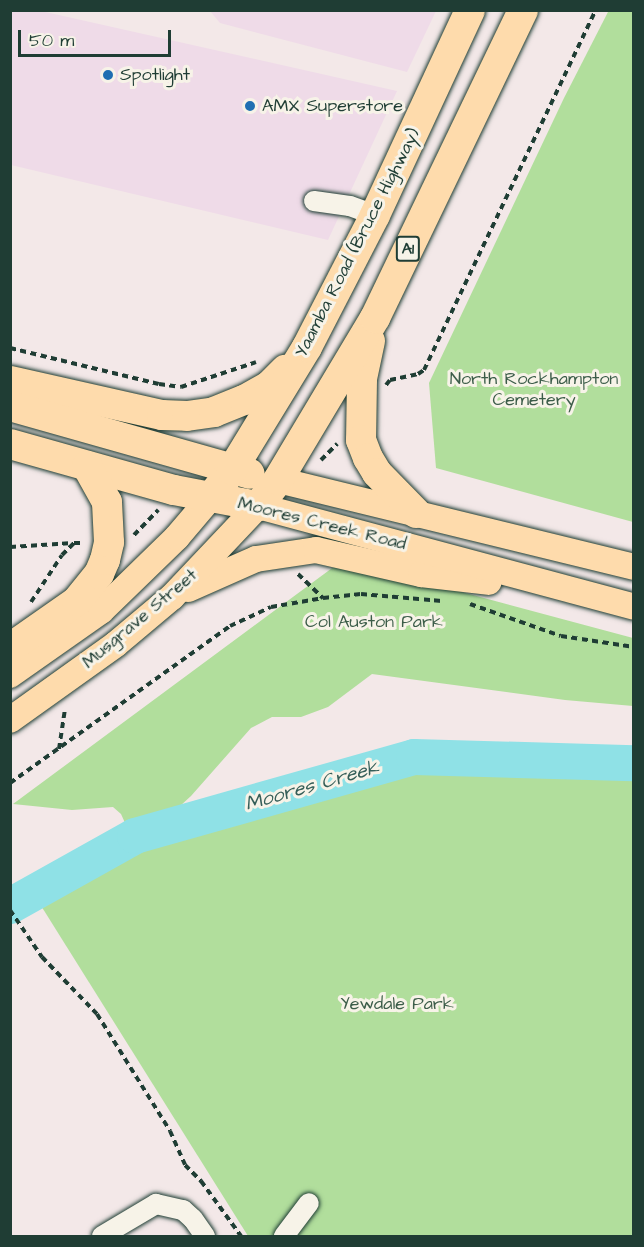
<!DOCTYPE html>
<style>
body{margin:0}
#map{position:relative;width:644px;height:1247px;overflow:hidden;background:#f3e8e8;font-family:"Architects Daughter",sans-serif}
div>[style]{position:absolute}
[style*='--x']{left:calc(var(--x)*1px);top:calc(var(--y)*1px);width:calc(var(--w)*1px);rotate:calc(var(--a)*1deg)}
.built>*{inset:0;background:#efdbe8}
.green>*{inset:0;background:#b1de9c}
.river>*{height:36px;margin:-18px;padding:0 18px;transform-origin:18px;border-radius:18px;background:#8fe1e6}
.path>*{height:4px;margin-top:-2px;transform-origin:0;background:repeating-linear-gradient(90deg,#1f3d34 0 6px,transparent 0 10.5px)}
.roads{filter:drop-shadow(0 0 2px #1f3d34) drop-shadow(0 0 2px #1f3d34)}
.minor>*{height:20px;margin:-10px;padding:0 10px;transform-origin:10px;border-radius:10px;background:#f7f3e8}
.major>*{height:26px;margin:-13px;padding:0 13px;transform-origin:13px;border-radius:13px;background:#fedbac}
.highway>*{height:30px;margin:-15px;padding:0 15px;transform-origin:15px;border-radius:15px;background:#fedbac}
.dots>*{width:16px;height:16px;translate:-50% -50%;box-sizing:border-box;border:3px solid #f7f3e8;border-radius:50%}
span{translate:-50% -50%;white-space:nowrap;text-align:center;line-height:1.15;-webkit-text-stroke:6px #f7f3e8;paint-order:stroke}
.shield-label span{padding:2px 4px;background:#f7f3e8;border:2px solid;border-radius:4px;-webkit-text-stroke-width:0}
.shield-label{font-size:16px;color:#1f3d34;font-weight:700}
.poi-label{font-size:18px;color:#1f3d34}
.left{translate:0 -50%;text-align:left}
.street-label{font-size:18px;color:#1f3d34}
.park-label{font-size:18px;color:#3c5d49}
.water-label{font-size:20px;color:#355e58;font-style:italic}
.frame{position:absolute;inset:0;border:12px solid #1f3d34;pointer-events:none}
.scale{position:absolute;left:18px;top:30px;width:153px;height:27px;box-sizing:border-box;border:3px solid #1f3d34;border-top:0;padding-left:8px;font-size:18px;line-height:21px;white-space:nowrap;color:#1f3d34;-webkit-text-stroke:4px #f7f3e8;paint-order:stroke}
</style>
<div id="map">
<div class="built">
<div style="clip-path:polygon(11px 11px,41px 11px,397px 91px,328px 240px,11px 165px)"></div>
<div style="clip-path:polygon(210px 11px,436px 10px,436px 11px,407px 72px,220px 23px)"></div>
</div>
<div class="green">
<div style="clip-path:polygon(609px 10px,634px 11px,633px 522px,436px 468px,429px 383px,564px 98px)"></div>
<div style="clip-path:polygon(343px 560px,633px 638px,633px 706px,565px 700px,372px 674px,328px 707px,301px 717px,272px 717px,251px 728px,191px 796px,168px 817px,139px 833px,130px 834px,121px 814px,113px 807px,72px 810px,13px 804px)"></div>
<div style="clip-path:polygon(414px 757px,633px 763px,633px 1236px,248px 1236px,33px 893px,135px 836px)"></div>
</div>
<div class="river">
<div style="--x:10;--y:906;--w:143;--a:-29.2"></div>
<div style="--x:135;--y:836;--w:290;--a:-15.8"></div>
<div style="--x:414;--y:757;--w:220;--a:1.6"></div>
</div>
<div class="path">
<div style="--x:10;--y:348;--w:153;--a:13.6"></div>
<div style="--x:159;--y:384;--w:22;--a:8"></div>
<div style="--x:181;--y:387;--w:79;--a:-18.4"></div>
<div style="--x:386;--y:385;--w:6;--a:-51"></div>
<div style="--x:390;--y:380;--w:29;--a:-12"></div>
<div style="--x:418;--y:374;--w:7;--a:-34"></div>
<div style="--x:424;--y:370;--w:399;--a:-64.5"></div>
<div style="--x:321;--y:460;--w:23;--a:-45"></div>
<div style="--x:134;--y:535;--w:35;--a:-46"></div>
<div style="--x:10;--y:547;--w:63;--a:-3.6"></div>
<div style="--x:298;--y:574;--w:35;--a:44"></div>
<div style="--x:323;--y:598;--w:38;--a:-6"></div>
<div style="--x:361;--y:594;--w:81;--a:4.9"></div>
<div style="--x:31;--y:602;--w:56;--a:-56.6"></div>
<div style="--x:62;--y:555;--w:17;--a:-45"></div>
<div style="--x:74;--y:543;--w:9;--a:0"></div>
<div style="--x:470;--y:604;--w:96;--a:19.4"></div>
<div style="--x:561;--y:636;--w:74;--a:8.6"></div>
<div style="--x:59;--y:749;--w:40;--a:-81.5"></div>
<div style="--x:10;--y:783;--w:270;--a:-35.5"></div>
<div style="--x:230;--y:626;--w:45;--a:-24.9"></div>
<div style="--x:271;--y:607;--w:53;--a:-9.8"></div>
<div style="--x:10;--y:910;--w:57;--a:55.8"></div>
<div style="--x:42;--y:957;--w:79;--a:46"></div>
<div style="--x:97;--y:1014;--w:138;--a:58"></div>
<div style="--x:170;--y:1131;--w:37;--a:66"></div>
<div style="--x:185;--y:1165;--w:23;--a:45"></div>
<div style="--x:201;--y:1181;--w:68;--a:54"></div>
</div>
<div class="roads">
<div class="minor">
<div style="--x:314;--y:201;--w:36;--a:8"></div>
<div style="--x:350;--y:206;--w:27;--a:20"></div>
<div style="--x:102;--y:1236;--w:63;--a:-30.7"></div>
<div style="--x:156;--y:1204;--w:28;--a:13"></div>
<div style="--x:183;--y:1210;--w:13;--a:42"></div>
<div style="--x:193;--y:1219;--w:21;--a:55"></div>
<div style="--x:284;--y:1236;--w:41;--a:-52.9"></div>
</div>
<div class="major">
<div style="--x:278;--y:480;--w:366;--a:13.7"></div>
<div style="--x:188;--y:589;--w:74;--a:-23.8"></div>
<div style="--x:256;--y:559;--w:61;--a:-8.5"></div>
<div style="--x:316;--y:550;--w:108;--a:12.9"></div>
<div style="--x:421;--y:574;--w:68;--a:6.7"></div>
<div style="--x:10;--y:675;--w:111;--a:-35.1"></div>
<div style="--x:101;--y:611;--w:106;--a:-44.2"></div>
<div style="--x:177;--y:537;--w:52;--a:-49.6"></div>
<div style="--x:10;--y:720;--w:130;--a:-35.6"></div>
<div style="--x:116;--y:644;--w:73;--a:-40"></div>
<div style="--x:172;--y:597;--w:125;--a:-46.6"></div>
<div style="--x:258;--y:506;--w:389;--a:15"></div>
</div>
<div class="highway">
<div style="--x:370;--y:341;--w:39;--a:102"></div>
<div style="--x:362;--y:379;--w:61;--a:90.9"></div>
<div style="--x:361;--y:440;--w:19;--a:69"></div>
<div style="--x:368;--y:458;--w:17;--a:59"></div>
<div style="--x:377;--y:473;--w:56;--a:45.7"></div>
<div style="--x:10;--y:381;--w:156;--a:12.6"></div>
<div style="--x:162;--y:415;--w:25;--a:2"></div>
<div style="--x:187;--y:416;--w:27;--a:-8"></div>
<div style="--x:214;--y:412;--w:32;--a:-22"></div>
<div style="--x:244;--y:400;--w:29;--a:-29"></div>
<div style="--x:269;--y:386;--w:23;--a:-45"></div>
<div style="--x:10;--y:406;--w:249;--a:15.8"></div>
<div style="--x:10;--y:444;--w:170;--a:15.7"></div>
<div style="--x:174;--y:490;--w:86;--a:10.8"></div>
<div style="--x:258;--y:506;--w:33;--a:-52"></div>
<div style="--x:278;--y:480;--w:189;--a:-59.1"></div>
<div style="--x:375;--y:318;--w:342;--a:-64.3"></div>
<div style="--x:211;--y:497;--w:34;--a:-52"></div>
<div style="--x:232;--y:470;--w:144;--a:-58.6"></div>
<div style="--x:307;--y:347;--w:148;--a:-62.7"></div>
<div style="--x:375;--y:215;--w:226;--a:-65.1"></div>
<div style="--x:10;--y:648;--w:82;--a:-35"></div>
<div style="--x:77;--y:601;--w:35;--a:-51"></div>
<div style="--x:99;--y:574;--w:15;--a:-67"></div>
<div style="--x:105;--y:560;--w:18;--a:-77"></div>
<div style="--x:109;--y:542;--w:40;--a:-92.9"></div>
<div style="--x:107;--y:502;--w:41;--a:-119.1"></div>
</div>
</div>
<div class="dots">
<div style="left:108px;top:75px;background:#1f6fb2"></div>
<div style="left:250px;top:106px;background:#1f6fb2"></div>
</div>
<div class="shield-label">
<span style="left:408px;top:249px">A1</span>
</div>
<div class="poi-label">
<span class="left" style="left:120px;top:75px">Spotlight</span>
<span class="left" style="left:262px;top:106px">AMX Superstore</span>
</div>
<div class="street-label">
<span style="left:358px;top:243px;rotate:-63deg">Yaamba Road (Bruce Highway)</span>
<span style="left:322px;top:524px;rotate:14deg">Moores Creek Road</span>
<span style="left:140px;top:619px;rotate:-40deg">Musgrave Street</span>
</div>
<div class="park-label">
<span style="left:534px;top:390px">North Rockhampton<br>Cemetery</span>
<span style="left:374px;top:622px">Col Auston Park</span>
<span style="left:397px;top:1004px">Yewdale Park</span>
</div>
<div class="water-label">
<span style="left:312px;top:786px;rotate:-16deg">Moores Creek</span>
</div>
<div class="frame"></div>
<div class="scale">50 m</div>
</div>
